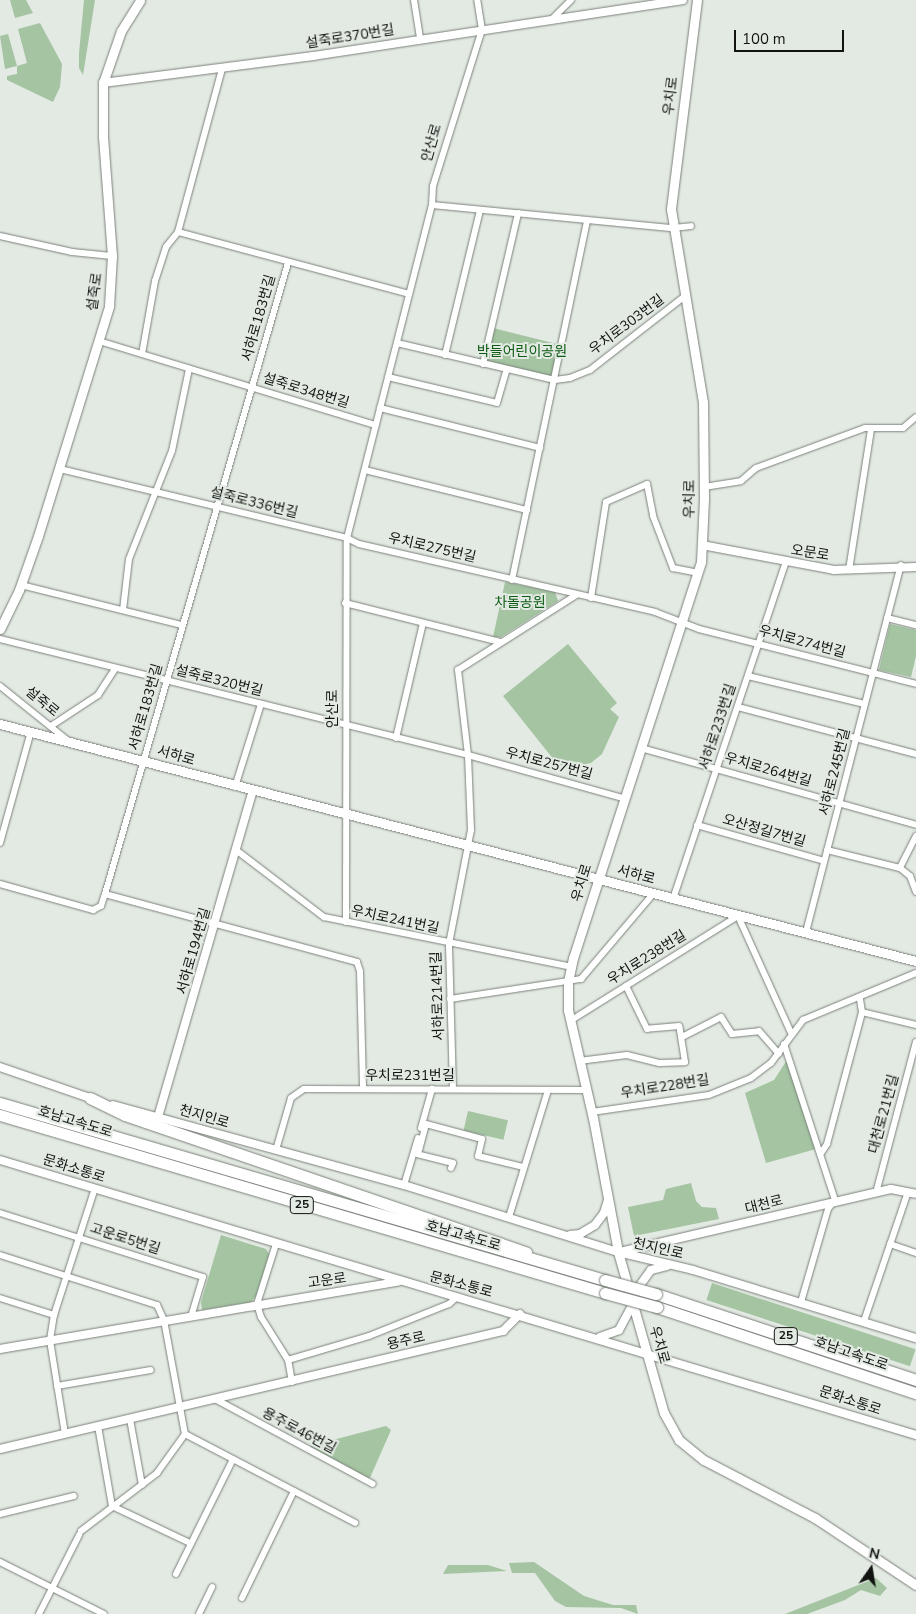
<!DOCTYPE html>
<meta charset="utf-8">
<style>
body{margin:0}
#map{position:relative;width:916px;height:1614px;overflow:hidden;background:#e3eae3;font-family:"Nunito Sans","Noto Sans KR",sans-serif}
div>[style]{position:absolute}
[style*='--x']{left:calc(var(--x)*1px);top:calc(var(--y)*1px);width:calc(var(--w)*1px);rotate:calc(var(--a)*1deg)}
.green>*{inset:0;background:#a4c4a2;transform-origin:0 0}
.roads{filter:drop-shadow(0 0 1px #7b817a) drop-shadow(0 0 1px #7b817a)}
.minor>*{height:6px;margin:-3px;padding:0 3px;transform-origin:3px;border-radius:3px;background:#fff}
.tertiary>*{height:8px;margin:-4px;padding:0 4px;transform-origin:4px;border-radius:4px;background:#fff}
.secondary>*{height:9px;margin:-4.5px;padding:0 4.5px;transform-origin:4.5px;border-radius:4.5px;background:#fff}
.motorway>*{height:11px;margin:-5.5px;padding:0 5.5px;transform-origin:5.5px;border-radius:5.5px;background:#fff}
.bridges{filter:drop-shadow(0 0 1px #7b817a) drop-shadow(0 0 1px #7b817a)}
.motorway-bridge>*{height:11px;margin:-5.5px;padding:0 5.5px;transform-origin:5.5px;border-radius:5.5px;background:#fff}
span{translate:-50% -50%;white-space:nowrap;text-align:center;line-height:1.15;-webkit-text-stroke:4px #e3eae3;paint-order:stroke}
.shield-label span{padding:1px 4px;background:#e3eae3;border:1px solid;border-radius:4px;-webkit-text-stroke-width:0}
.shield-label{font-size:12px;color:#121412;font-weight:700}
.street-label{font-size:14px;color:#121412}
.park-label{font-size:14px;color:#0e5c15}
.north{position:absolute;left:846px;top:1544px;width:50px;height:50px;-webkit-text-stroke:4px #e3eae3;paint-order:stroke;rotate:13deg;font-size:14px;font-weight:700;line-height:20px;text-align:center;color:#121412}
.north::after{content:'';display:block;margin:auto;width:18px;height:22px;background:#121412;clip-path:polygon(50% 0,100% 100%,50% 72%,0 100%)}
.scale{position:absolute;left:734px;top:30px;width:110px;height:22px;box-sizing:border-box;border:2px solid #121412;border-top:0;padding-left:6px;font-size:15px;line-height:18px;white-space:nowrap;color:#121412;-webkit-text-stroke:4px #e3eae3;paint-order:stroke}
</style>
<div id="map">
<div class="green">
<div style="clip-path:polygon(10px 0,26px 0,33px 13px,15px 18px)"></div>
<div style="clip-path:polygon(84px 0,95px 0,83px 75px,79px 68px,79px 53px)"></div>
<div style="clip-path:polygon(40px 23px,62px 64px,60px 87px,53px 102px,7px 80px,7px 76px,17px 74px,17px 66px,27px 63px,18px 29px)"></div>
<div style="clip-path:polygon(8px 34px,17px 66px,5px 69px,0 36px)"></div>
<div style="left:493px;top:328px;width:68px;height:33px;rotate:14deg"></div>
<div style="clip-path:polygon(505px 582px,555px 592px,558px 601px,501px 637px,493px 637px)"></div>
<div style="clip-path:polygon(890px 624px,916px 630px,916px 656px,911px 677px,879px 670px)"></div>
<div style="clip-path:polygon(568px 644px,617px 703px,610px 709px,619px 717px,602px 754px,591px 763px,576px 766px,558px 765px,503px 696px)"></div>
<div style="clip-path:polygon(787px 1060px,816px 1149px,766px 1163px,745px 1093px,774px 1080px)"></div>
<div style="left:468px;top:1111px;width:41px;height:20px;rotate:13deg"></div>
<div style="clip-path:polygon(691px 1183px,696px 1201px,702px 1207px,716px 1208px,719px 1219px,634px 1236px,628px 1207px,663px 1200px,666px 1189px)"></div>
<div style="clip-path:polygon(221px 1235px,266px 1249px,269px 1254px,257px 1295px,251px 1302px,202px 1310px,201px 1302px)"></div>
<div style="left:712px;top:1283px;width:214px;height:18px;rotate:18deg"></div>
<div style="clip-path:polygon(386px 1426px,391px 1430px,369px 1480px,306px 1447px)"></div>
<div style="clip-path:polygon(534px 1562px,584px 1596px,613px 1605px,636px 1605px,638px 1614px,621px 1608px,566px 1607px,555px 1601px,535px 1573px,512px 1573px,509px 1563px)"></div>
<div style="clip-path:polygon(448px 1565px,488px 1565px,507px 1571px,443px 1574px)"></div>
<div style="clip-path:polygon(876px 1578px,887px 1588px,880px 1596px,861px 1590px,845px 1600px,807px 1614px,785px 1614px)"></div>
</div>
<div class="roads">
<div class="minor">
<div style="--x:414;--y:0;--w:38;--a:81"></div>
<div style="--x:550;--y:21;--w:30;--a:-45"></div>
<div style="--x:432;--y:205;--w:242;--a:5.5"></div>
<div style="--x:673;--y:228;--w:18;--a:-6"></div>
<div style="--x:178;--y:232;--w:239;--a:15"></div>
<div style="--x:178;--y:232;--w:169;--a:-74.9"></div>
<div style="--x:0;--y:236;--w:74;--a:12.5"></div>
<div style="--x:72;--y:252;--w:40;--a:5.7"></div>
<div style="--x:288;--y:263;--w:657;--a:106.17"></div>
<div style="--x:105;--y:894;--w:261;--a:15.1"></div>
<div style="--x:357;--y:962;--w:9;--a:72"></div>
<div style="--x:360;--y:971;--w:118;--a:88.5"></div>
<div style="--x:99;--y:341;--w:289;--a:16.9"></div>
<div style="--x:397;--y:343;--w:162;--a:13.2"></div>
<div style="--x:555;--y:380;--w:15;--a:-8"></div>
<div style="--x:570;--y:378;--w:22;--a:-22"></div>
<div style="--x:590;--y:370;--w:120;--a:-37.9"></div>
<div style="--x:142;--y:354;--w:74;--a:-79.9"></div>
<div style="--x:155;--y:281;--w:36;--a:-72"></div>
<div style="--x:166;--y:247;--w:19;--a:-51"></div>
<div style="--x:445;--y:355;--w:149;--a:-76.4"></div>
<div style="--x:483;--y:364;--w:155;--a:-76.9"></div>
<div style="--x:388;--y:377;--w:112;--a:13.4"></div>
<div style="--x:497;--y:403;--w:35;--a:-74"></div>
<div style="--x:380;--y:408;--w:165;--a:14"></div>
<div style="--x:60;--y:469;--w:295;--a:13.5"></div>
<div style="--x:347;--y:538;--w:13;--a:27"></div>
<div style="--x:359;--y:544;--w:304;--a:12.9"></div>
<div style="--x:655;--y:612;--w:47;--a:21.1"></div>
<div style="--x:699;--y:629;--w:224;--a:14.2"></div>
<div style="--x:365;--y:470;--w:167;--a:13.9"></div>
<div style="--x:704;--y:487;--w:37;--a:-9"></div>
<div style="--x:741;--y:481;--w:20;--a:-41"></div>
<div style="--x:756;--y:468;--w:116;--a:-20.2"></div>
<div style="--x:865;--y:428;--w:38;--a:0"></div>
<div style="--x:903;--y:428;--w:17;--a:-40"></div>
<div style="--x:849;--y:570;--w:142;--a:-81.1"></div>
<div style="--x:512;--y:580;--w:367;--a:-78.2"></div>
<div style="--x:21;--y:585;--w:166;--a:14"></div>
<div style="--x:591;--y:598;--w:97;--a:-81.1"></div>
<div style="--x:606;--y:502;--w:45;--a:-23.7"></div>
<div style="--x:647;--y:484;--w:33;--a:79"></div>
<div style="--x:653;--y:516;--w:56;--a:69"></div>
<div style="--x:673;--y:568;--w:25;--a:11"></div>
<div style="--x:345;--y:603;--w:160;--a:14.1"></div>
<div style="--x:123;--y:610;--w:51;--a:-83.3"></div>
<div style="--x:129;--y:559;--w:116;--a:-68.3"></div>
<div style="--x:172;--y:451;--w:84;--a:-78.3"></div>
<div style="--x:887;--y:618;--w:30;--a:14"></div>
<div style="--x:0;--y:639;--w:482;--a:13.9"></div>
<div style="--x:468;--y:755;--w:161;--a:15.5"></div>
<div style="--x:748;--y:676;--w:120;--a:13.5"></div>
<div style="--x:0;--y:686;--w:85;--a:38.8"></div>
<div style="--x:738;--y:707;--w:184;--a:14.8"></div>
<div style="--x:51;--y:726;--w:56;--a:-33.4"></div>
<div style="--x:98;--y:695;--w:31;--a:-57"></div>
<div style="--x:396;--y:738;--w:118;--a:-76.8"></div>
<div style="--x:641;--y:748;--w:286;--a:15.6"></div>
<div style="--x:235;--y:787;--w:87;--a:-72.6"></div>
<div style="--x:697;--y:825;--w:132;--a:15.8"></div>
<div style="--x:916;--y:836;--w:36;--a:117"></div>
<div style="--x:900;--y:868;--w:13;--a:39"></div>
<div style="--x:910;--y:876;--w:17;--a:69"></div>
<div style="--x:0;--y:843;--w:116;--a:-74.5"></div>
<div style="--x:236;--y:850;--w:111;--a:37.3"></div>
<div style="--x:324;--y:917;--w:252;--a:11.4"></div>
<div style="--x:827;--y:850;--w:75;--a:13.9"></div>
<div style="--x:0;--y:884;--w:97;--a:15.6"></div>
<div style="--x:93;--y:910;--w:9;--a:-27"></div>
<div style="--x:101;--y:906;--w:13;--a:-72"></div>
<div style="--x:673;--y:899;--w:355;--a:-71.5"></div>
<div style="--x:346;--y:922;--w:384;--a:-89.9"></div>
<div style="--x:347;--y:538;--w:344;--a:-75.7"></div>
<div style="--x:432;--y:205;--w:19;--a:-87"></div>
<div style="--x:433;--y:186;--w:164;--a:-72.6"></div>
<div style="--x:482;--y:30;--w:30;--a:-99"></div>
<div style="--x:806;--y:932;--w:379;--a:-75.5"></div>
<div style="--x:450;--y:999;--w:133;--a:-8.7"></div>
<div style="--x:581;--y:979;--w:111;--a:-49.7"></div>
<div style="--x:862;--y:1012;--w:56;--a:13.5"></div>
<div style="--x:570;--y:1021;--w:198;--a:-32"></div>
<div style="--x:738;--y:916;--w:128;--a:65.6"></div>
<div style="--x:682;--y:1037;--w:44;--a:-27.1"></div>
<div style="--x:721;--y:1017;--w:20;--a:57"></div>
<div style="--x:732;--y:1034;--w:27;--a:-6"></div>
<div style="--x:759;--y:1031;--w:30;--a:49"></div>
<div style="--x:784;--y:1044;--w:164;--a:71.9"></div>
<div style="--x:835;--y:1200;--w:11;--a:128"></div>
<div style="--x:828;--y:1209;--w:97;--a:106.2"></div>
<div style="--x:579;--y:1061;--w:48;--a:-7.1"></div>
<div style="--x:627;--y:1055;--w:34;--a:14"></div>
<div style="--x:660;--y:1063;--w:25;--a:-2"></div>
<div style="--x:685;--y:1062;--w:36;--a:-99"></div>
<div style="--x:679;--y:1026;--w:32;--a:175"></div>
<div style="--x:647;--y:1029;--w:48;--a:-116"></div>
<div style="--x:453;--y:1089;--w:145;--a:-91.6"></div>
<div style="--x:449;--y:944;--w:116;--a:-79.1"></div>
<div style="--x:471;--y:830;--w:75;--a:-92.3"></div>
<div style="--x:468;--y:755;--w:86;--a:-96.7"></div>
<div style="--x:458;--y:670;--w:140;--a:-32.4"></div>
<div style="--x:592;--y:1112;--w:118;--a:-8.3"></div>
<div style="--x:709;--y:1095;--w:45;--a:-22"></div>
<div style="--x:751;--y:1078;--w:25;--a:-37"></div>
<div style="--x:771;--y:1063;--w:54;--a:-53.3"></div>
<div style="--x:803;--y:1020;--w:122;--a:-22.6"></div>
<div style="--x:421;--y:1128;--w:41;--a:-74.2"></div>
<div style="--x:276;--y:1150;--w:54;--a:-73.9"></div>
<div style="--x:291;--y:1098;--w:16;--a:-35"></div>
<div style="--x:304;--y:1089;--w:282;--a:0.2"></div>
<div style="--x:821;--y:1153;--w:11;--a:-56"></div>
<div style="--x:827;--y:1144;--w:137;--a:-75.1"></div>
<div style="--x:862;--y:1012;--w:13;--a:-99"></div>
<div style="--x:451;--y:1168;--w:5;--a:-68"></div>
<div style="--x:453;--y:1163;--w:36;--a:-166"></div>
<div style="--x:418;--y:1154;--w:31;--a:-75"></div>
<div style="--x:426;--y:1124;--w:58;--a:15"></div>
<div style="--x:482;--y:1139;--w:17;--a:103"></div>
<div style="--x:478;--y:1156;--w:46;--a:13.7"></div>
<div style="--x:404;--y:1185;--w:49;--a:-73.4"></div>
<div style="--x:876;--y:1193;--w:156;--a:-75.2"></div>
<div style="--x:0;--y:1213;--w:213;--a:17.5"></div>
<div style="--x:203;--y:1277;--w:42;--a:106.7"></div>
<div style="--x:509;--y:1217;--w:133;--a:-72.9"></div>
<div style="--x:276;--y:1244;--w:63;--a:107.6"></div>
<div style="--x:257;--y:1304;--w:14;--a:73"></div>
<div style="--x:261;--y:1317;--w:51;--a:57.9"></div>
<div style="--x:890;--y:1244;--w:28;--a:19"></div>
<div style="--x:0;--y:1255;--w:165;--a:17.7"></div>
<div style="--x:157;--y:1305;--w:17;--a:65"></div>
<div style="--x:164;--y:1320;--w:116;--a:79.6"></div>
<div style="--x:185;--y:1434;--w:192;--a:27.6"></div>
<div style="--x:0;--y:1298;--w:57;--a:17.5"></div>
<div style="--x:864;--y:1321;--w:136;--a:-71.2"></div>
<div style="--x:292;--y:1382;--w:22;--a:-100"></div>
<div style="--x:288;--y:1360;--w:84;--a:-16.5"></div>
<div style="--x:369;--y:1336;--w:86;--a:-21.8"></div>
<div style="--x:449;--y:1304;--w:11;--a:-41"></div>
<div style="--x:57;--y:1386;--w:95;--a:-9.7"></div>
<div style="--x:215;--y:1399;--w:179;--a:28.3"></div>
<div style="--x:130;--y:1419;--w:67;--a:79.7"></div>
<div style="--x:98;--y:1426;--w:81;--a:80.1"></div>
<div style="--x:65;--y:1434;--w:95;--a:-99.1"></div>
<div style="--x:50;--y:1340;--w:25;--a:-81"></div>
<div style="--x:54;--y:1315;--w:133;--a:-72.1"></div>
<div style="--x:112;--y:1506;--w:86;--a:25.4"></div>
<div style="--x:0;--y:1514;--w:76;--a:-13.7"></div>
<div style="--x:81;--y:1531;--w:96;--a:-37.3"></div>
<div style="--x:157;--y:1473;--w:48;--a:-54.3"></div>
<div style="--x:0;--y:1562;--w:116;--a:26.6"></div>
<div style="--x:176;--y:1574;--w:128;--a:-63.6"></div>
<div style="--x:242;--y:1598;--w:119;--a:-64.1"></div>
<div style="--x:39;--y:1614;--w:89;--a:-63.1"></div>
<div style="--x:199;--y:1614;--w:30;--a:-64"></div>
</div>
<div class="tertiary">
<div style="--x:103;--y:83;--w:212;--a:-7.3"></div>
<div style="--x:313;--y:56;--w:374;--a:-8.6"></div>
<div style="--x:702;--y:545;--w:134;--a:10.7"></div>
<div style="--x:834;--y:570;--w:82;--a:-2.1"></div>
<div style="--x:0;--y:1067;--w:98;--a:19"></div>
<div style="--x:113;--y:1105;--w:302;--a:15.4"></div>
<div style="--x:404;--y:1185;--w:224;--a:17.4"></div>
<div style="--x:618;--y:1252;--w:77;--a:13.5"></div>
<div style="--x:693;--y:1270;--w:233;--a:17"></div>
<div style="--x:158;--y:1117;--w:340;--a:-73.8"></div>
<div style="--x:0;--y:1160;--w:956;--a:16.71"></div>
<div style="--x:570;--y:1235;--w:10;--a:-6"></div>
<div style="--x:580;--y:1234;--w:17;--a:-31"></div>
<div style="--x:595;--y:1225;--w:15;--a:-53"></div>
<div style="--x:604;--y:1213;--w:14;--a:-73"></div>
<div style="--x:620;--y:1252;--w:278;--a:-13.1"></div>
<div style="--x:891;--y:1189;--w:25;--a:11"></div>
<div style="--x:635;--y:1292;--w:27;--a:-54"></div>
<div style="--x:651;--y:1270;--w:16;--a:-14"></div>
<div style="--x:600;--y:1337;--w:20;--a:-20"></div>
<div style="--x:619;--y:1330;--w:30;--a:-62"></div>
<div style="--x:0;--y:1349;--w:404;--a:-9.6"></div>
<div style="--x:0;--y:1449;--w:517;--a:-13.2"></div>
<div style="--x:503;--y:1331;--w:24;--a:-45"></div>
</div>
<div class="secondary">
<div style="--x:697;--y:0;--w:211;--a:97.1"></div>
<div style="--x:671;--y:209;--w:196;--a:80.6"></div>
<div style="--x:703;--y:402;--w:97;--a:89.4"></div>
<div style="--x:704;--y:499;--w:63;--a:92.7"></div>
<div style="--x:701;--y:562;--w:416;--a:107.9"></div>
<div style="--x:573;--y:958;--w:25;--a:102"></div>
<div style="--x:568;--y:982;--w:28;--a:90"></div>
<div style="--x:568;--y:1010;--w:111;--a:77"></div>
<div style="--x:593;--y:1118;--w:136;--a:79.4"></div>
<div style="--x:618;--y:1252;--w:167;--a:74.1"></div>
<div style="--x:664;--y:1413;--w:31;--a:61"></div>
<div style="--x:679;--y:1440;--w:32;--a:39"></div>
<div style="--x:704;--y:1460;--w:125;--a:27.6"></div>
<div style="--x:815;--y:1518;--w:121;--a:33.6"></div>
<div style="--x:0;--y:629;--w:43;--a:-64"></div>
<div style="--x:19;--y:590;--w:57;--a:-70.6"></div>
<div style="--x:38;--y:536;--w:241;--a:-72.8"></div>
<div style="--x:109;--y:306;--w:50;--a:-86.6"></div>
<div style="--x:112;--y:256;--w:120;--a:-94.3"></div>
<div style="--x:103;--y:136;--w:53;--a:-90"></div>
<div style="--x:103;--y:83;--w:55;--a:-70.9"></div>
<div style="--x:121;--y:31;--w:36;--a:-58"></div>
<div style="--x:0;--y:724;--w:946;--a:14.51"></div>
</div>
<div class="motorway">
<div style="--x:90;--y:1098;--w:39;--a:26"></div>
<div style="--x:125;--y:1115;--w:424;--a:18.9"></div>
<div style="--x:0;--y:1103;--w:630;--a:16.31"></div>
<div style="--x:0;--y:1115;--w:631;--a:16.39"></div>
<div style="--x:656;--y:1294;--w:274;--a:18.3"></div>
<div style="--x:657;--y:1307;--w:273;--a:18.4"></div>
</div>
</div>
<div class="bridges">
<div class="motorway-bridge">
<div style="--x:605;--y:1280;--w:53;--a:15.4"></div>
<div style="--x:605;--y:1293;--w:54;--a:15.1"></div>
</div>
</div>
<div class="shield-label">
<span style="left:302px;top:1205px">25</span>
<span style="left:786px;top:1336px">25</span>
</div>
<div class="street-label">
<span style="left:350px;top:37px;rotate:-9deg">설죽로370번길</span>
<span style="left:671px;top:96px;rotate:-83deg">우치로</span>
<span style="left:432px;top:143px;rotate:-74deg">안산로</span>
<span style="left:95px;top:292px;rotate:-82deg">설죽로</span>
<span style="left:259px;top:318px;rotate:-74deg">서하로183번길</span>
<span style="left:627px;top:325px;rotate:-37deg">우치로303번길</span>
<span style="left:306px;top:391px;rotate:17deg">설죽로348번길</span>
<span style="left:690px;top:499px;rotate:-89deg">우치로</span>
<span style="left:254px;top:503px;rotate:14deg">설죽로336번길</span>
<span style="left:432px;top:548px;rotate:13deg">우치로275번길</span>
<span style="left:810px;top:553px;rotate:9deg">오문로</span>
<span style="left:802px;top:642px;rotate:15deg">우치로274번길</span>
<span style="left:219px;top:681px;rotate:14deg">설죽로320번길</span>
<span style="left:42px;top:702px;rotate:39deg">설죽로</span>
<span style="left:146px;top:707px;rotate:-74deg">서하로183번길</span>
<span style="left:333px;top:709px;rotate:-90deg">안산로</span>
<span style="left:718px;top:727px;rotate:-72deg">서하로233번길</span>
<span style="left:176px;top:756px;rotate:16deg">서하로</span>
<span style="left:549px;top:764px;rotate:15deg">우치로257번길</span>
<span style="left:768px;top:770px;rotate:16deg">우치로264번길</span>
<span style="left:835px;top:772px;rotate:-76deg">서하로245번길</span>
<span style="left:764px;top:831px;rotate:16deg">오산정길7번길</span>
<span style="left:636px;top:875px;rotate:15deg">서하로</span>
<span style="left:582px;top:883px;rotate:-73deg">우치로</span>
<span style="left:395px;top:920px;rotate:12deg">우치로241번길</span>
<span style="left:194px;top:951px;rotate:-74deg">서하로194번길</span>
<span style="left:647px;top:958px;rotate:-32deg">우치로238번길</span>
<span style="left:438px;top:996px;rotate:-92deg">서하로214번길</span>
<span style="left:410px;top:1076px">우치로231번길</span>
<span style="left:665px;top:1087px;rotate:-9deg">우치로228번길</span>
<span style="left:884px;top:1114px;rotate:-75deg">대천로21번길</span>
<span style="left:204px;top:1117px;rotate:16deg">천지인로</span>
<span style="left:75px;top:1122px;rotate:17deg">호남고속도로</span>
<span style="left:74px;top:1169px;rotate:17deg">문화소통로</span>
<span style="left:764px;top:1205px;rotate:-14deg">대천로</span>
<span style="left:463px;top:1236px;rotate:16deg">호남고속도로</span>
<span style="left:125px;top:1239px;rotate:18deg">고운로5번길</span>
<span style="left:658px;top:1249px;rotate:13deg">천지인로</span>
<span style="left:327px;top:1281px;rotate:-8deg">고운로</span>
<span style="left:461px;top:1285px;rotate:15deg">문화소통로</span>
<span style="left:406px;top:1341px;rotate:-13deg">용주로</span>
<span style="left:659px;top:1345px;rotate:74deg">우치로</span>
<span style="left:851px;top:1354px;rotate:19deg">호남고속도로</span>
<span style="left:850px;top:1401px;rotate:18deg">문화소통로</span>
<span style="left:299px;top:1431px;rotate:28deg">용주로46번길</span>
</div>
<div class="park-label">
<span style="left:522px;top:352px">박들어린이공원</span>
<span style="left:520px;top:603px">차돌공원</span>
</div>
<div class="north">N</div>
<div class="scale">100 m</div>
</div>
